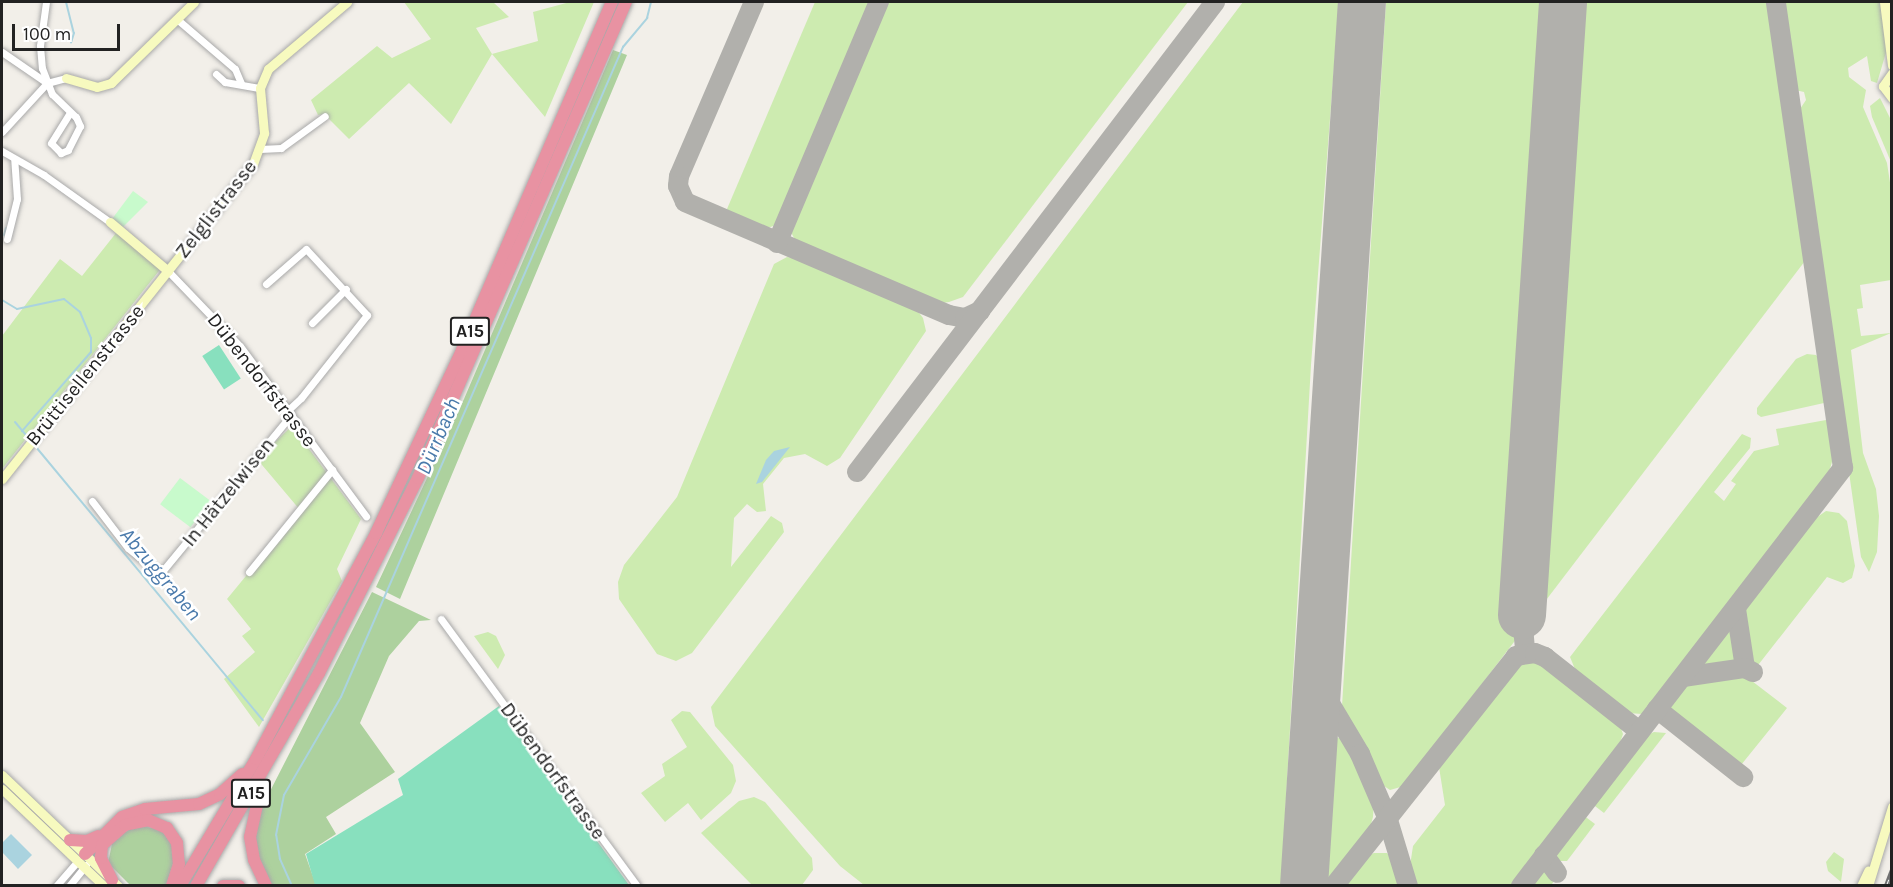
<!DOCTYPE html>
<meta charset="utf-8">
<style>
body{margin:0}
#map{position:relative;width:1893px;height:887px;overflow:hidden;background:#f2efe9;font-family:Karla,sans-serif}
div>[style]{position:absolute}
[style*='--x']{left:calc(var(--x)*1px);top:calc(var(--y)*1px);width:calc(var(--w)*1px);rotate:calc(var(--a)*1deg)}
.grass>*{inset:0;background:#cdebb0}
.forest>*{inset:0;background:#add19e}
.park>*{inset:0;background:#c8facc;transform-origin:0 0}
.pitch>*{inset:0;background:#88e0be;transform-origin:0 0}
.water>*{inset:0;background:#aad3df}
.stream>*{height:2px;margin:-1px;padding:0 1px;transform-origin:1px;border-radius:1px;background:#aad3df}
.taxiway>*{height:20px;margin:-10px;padding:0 10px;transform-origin:10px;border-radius:10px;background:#b1b0ac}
.runway>*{height:48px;margin:-24px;padding:0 24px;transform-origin:24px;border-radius:24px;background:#b1b0ac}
.roads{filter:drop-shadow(0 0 2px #a9a9a9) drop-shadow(0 0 2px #a9a9a9)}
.street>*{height:7px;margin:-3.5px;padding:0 3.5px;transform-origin:3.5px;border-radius:3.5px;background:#fff}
.secondary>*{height:9px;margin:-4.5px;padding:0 4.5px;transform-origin:4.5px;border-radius:4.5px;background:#f7fabf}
.highway>*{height:12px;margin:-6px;padding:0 6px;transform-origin:6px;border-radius:6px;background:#e892a2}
.rail>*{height:4.5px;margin-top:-2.25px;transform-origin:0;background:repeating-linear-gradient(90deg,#fff 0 7px,#707070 0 14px);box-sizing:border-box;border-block:2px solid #707070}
span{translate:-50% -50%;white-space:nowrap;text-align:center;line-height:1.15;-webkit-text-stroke:5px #fff;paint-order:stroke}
.shield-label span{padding:2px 4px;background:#fff;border:2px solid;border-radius:4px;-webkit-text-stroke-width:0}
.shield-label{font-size:18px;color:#222;font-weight:700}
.street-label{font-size:20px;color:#222}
.water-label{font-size:21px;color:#4a7aab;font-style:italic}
.frame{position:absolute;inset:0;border:3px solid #222;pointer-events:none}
.scale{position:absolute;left:12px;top:24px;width:108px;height:27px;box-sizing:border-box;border:3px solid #222;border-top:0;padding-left:8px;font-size:18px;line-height:21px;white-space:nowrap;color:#222;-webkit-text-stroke:4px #fff;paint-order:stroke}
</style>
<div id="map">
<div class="grass">
<div style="clip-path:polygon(404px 2px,493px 2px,509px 17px,476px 28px,492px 54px,538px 41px,533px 12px,570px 2px,594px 2px,545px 117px,492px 54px,451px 124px,409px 83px,349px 139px,324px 114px,318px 115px,311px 100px,377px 46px,392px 58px,431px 39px)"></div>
<div style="clip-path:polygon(815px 2px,873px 2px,785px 214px,776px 225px,762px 230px,731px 218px,727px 209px)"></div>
<div style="clip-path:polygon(885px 2px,1188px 2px,963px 297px,949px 302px,936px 304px,798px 246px,792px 234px,792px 223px)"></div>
<div style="clip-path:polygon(1243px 2px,1339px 2px,1311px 365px,1281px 885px,864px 885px,840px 866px,715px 726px,711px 707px)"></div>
<div style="clip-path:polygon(1386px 2px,1768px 2px,1805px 261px,1404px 786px,1390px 790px,1381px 784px,1342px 706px)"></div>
<div style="clip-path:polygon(1782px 2px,1881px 2px,1887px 49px,1877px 83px,1871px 81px,1867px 56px,1848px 68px,1849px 77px,1866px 90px,1863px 107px,1887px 163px,1891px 189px,1891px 280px,1860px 285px,1863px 308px,1857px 309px,1861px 336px,1891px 333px,1851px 350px,1863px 453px,1876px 489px,1879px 516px,1877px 552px,1869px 572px,1861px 557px,1798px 112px,1806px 100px,1804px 92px,1795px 90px)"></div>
<div style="clip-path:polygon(1880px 98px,1891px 120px,1891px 162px,1872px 117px,1870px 106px)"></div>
<div style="clip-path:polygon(116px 233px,162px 267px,2px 469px,2px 336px,60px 259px,82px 276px)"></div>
<div style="clip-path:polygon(787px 257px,803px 260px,914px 306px,923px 318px,926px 331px,840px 458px,827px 466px,805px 454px,784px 458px,763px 484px,766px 511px,757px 512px,747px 504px,734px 518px,731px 567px,771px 516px,782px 523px,784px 532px,692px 653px,676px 661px,657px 654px,619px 599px,618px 582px,624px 565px,677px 497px,774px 264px)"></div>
<div style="clip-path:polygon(1807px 354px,1816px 355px,1823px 363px,1828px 394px,1824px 403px,1761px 417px,1757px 414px,1757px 408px,1796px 359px)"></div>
<div style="clip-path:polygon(1826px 420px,1832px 423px,1836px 448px,1825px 486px,1652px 708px,1642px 714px,1628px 713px,1577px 674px,1570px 657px,1742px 434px,1751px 438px,1750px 448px,1714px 492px,1724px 501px,1736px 484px,1731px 481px,1754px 451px,1779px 445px,1776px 429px)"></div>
<div style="clip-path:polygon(292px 426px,361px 519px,337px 569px,342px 581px,259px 727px,224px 679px,255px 652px,242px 636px,251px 629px,227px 599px,300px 510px,257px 459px)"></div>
<div style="clip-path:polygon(1826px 511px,1839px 513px,1847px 521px,1855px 566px,1852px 578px,1843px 583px,1827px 577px,1748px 678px,1787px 708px,1737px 770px,1674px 720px,1670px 709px,1684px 685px,1810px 522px)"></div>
<div style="clip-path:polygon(488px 632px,496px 636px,505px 655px,498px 669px,474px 636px)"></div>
<div style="clip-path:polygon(1529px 661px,1546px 664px,1619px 723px,1623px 734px,1617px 751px,1514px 885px,1414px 885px,1410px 866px,1413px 846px,1445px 805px,1439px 767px,1511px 669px)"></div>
<div style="clip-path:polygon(682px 711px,690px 712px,733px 765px,736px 781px,731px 793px,701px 820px,688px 803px,665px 822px,641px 793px,665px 776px,662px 764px,687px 747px,671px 720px)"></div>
<div style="clip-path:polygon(1654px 732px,1666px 733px,1604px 813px,1591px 803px,1643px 737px)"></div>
<div style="clip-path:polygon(1340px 737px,1374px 801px,1373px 817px,1369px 831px,1327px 882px,1333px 740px)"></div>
<div style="clip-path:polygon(754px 797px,765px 802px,812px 858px,813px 870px,802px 885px,752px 885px,701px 833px,739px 801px)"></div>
<div style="clip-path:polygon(1583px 815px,1595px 824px,1567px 861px,1558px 861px,1556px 849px)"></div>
<div style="clip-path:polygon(1834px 852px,1844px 859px,1841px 882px,1828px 871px,1826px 862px)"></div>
<div style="clip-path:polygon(1374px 853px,1387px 853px,1396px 863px,1402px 885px,1341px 885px,1364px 858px)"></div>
<div style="clip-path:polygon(1551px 870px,1558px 877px,1551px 885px,1529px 885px,1539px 872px)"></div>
</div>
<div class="forest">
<div style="clip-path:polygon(613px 50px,627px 55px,400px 599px,376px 587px,464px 399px)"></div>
<div style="clip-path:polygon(372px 592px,431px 620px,419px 621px,389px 656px,360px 723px,395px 772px,326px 817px,336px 834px,305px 854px,316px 885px,266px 885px,250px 845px,263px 805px)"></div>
<div style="clip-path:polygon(138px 825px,161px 830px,173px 845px,175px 858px,166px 885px,131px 886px,108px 863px,113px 839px)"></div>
</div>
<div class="park">
<div style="clip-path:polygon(133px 191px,148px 202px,123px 227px,112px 219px)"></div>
<div style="left:180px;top:478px;width:38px;height:33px;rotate:37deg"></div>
</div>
<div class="pitch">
<div style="left:219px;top:345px;width:40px;height:20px;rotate:57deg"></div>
<div style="clip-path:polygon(499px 706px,629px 885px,315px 885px,306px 854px,403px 795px,398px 779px)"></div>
</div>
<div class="water">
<div style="clip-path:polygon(790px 447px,762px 482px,756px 484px,766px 460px,774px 451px)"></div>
<div style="clip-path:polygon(11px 834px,32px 855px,18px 869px,2px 852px,2px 843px)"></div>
</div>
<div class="stream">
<div style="--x:66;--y:2;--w:32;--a:76"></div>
<div style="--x:74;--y:33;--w:10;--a:107"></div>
<div style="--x:4;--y:235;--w:7;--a:-74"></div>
<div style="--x:2;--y:300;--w:17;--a:31"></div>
<div style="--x:17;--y:309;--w:48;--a:-12"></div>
<div style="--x:64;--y:299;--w:21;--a:39"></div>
<div style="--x:80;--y:312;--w:28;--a:67"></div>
<div style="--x:91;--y:338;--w:14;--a:90"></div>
<div style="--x:91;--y:352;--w:105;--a:131.1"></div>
<div style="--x:15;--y:422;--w:16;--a:50"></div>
<div style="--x:36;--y:447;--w:355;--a:50.3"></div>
<div style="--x:292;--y:886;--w:30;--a:-114"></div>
<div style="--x:280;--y:859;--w:24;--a:-99"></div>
<div style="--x:276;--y:835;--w:41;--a:-78.7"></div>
<div style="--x:284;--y:795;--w:113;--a:-59.8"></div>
<div style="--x:341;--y:697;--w:709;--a:-66.55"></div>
<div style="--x:623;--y:47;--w:38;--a:-50"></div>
<div style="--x:647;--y:18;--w:16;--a:-76"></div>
</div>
<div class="taxiway">
<div style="--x:754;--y:2;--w:189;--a:113.3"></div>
<div style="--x:679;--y:176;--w:10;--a:96"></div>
<div style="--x:678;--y:186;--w:17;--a:66"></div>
<div style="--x:685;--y:202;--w:287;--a:23.2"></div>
<div style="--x:949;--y:315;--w:16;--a:11"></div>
<div style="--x:965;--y:318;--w:17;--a:-25"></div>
<div style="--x:777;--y:243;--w:262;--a:-67.1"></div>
<div style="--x:857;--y:472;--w:591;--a:-52.7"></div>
<div style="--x:1736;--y:609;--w:60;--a:81.3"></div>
<div style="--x:1745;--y:668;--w:9;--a:27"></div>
<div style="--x:1522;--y:615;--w:38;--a:85"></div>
<div style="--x:1319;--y:667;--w:34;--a:75"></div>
<div style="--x:1328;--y:700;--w:63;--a:59.3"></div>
<div style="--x:1360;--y:754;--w:69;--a:66.8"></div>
<div style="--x:1387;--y:817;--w:72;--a:73.1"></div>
<div style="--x:1683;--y:677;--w:63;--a:-8.3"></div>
<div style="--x:1657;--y:709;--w:110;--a:38.3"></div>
<div style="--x:1544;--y:855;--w:22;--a:54"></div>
<div style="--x:1334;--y:886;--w:293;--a:-51.6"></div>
<div style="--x:1516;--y:656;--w:19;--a:-9"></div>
<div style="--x:1535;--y:653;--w:11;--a:22"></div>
<div style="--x:1545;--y:657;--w:120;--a:38.2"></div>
<div style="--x:1521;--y:886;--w:528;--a:-52.39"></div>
<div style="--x:1843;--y:468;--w:471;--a:-98.2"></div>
</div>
<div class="runway">
<div style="--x:1522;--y:615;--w:614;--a:-86.17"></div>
<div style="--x:1304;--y:886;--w:886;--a:-86.25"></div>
</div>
<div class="roads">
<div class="street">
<div style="--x:46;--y:2;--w:44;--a:97.8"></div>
<div style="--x:40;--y:46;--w:22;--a:85"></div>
<div style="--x:42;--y:68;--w:28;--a:69"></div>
<div style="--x:52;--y:94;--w:33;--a:44"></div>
<div style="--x:76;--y:117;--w:10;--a:66"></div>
<div style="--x:80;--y:126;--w:27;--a:117"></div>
<div style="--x:68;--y:150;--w:8;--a:157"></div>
<div style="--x:61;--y:153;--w:14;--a:-135"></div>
<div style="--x:51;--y:143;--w:36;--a:-58"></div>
<div style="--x:178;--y:20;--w:75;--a:40.7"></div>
<div style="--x:235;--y:69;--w:15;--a:67"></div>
<div style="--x:2;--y:52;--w:55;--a:34.6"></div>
<div style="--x:216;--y:74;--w:12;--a:42"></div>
<div style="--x:225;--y:82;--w:36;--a:10"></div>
<div style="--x:2;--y:132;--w:67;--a:-47.4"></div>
<div style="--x:47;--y:83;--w:20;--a:-15"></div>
<div style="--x:260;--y:149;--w:21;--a:-3"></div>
<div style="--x:281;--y:148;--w:54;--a:-36"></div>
<div style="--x:2;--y:151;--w:48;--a:29.7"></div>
<div style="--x:44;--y:175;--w:81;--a:35.5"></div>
<div style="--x:7;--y:239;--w:41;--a:-76"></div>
<div style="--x:17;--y:199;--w:39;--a:-94"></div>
<div style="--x:168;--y:271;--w:104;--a:46.2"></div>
<div style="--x:240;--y:346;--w:212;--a:53.5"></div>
<div style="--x:266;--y:284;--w:53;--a:-41.2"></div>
<div style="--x:306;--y:249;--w:90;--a:47.3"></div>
<div style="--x:367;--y:315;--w:106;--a:128.5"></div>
<div style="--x:301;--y:398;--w:18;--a:137"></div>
<div style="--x:312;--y:323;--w:48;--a:-45"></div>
<div style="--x:92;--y:501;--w:59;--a:52.5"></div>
<div style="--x:128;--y:548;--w:41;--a:39.1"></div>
<div style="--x:160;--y:574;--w:206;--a:-50.5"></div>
<div style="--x:249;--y:572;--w:132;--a:-50.9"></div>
<div style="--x:441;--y:619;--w:331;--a:53.7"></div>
<div style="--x:56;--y:886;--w:33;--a:-49"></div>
<div style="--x:69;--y:886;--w:27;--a:-51"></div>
</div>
<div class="secondary">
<div style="--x:1884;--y:2;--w:64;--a:82.8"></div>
<div style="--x:1890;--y:2;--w:8;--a:76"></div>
<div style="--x:1892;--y:73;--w:16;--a:125"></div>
<div style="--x:1883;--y:86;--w:15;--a:53"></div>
<div style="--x:66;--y:78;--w:32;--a:16"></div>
<div style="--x:97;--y:87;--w:15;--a:-16"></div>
<div style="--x:111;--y:83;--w:116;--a:-44.3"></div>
<div style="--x:110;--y:222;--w:76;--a:40.2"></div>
<div style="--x:2;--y:479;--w:403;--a:-51.5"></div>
<div style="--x:253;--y:164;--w:33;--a:-70"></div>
<div style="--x:264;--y:133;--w:45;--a:-95.1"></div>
<div style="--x:260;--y:88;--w:21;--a:-67"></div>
<div style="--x:268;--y:69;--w:104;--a:-40.3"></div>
<div style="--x:2;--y:775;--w:161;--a:43.7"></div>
<div style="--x:2;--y:789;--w:141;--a:43.6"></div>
<div style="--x:1861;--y:886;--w:17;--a:-65"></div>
<div style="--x:1868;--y:886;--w:83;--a:-73.1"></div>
</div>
<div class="highway">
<div style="--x:261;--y:787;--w:51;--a:102.4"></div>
<div style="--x:250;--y:837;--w:23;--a:80"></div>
<div style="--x:254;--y:860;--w:29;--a:65"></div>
<div style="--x:70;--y:840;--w:17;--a:3"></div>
<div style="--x:87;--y:841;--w:12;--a:-24"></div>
<div style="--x:85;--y:854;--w:52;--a:-45"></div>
<div style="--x:122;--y:817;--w:24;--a:-19"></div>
<div style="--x:145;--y:809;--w:54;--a:-5.3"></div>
<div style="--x:199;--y:804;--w:23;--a:-25"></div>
<div style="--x:220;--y:794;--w:30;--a:-42"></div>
<div style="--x:112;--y:880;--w:25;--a:-117"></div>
<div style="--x:101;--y:858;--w:13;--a:-86"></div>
<div style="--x:102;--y:845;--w:30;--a:-41"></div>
<div style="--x:125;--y:825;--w:24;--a:-12"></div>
<div style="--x:148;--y:820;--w:21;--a:23"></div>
<div style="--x:167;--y:828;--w:18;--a:56"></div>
<div style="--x:177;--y:843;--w:21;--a:85"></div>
<div style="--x:179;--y:864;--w:23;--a:108"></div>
<div style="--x:180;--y:886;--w:148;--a:-59.1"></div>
<div style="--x:256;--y:759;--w:256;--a:-62"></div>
<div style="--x:376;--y:533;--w:202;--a:-64.8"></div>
<div style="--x:462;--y:350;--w:379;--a:-66.7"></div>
<div style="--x:196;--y:886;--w:246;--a:-60"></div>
<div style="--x:319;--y:673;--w:219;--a:-63.1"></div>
<div style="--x:418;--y:478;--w:519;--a:-66.4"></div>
<div style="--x:223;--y:886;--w:16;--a:0"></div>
</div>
</div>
<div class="rail">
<div style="--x:1886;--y:886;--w:17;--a:-69"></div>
</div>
<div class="shield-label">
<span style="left:470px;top:331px">A15</span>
<span style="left:251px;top:793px">A15</span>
</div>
<div class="street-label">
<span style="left:216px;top:209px;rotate:-52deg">Zelglistrasse</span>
<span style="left:85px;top:375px;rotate:-51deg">Brüttisellenstrasse</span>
<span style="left:262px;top:380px;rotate:52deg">Dübendorfstrasse</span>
<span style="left:228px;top:492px;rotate:-51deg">In Hätzelwisen</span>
<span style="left:553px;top:771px;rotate:54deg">Dübendorfstrasse</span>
</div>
<div class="water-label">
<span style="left:438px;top:436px;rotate:-67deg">Dürrbach</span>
<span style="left:161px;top:574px;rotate:50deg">Abzuggraben</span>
</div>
<div class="frame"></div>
<div class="scale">100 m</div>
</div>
